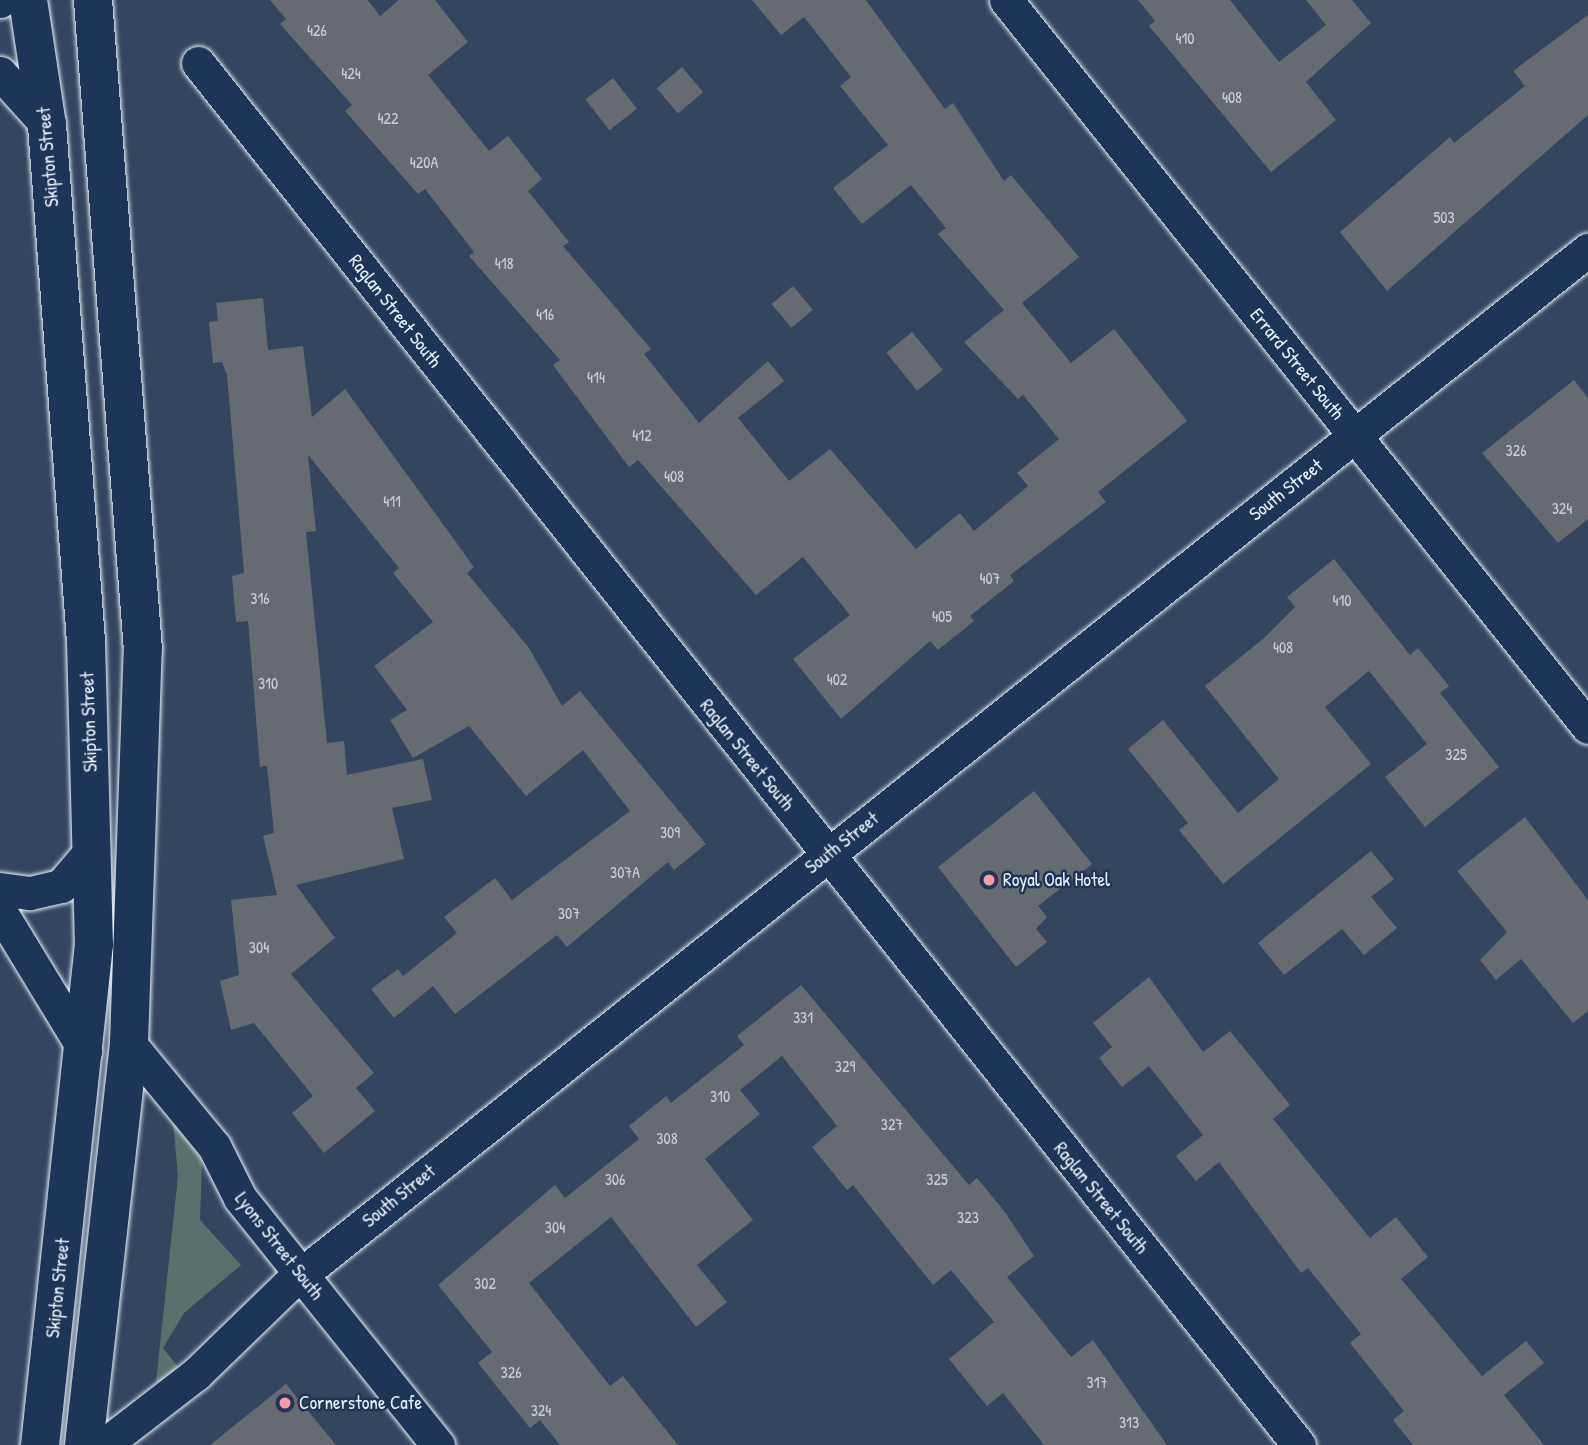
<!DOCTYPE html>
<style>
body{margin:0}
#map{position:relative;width:1588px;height:1445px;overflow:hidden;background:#33455f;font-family:"Patrick Hand",sans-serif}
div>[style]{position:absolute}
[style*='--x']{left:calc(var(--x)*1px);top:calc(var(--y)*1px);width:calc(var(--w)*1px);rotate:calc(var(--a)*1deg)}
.green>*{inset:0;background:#59706c}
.building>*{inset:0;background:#666b71;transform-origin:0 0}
.roads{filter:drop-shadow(0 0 2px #e8f1f8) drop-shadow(0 0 2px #e8f1f8)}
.street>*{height:33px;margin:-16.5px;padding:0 16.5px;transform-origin:16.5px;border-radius:16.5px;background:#1d3557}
.highway>*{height:38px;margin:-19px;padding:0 19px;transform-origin:19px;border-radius:19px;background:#1d3557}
.dots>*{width:19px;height:19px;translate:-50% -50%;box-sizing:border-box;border:4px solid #1d3557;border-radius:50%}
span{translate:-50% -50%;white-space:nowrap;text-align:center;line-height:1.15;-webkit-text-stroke:5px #1d3557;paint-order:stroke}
.number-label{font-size:16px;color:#c8d0d6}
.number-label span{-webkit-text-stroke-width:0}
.street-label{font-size:19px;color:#e8f1f8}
.poi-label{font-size:19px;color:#e8f1f8}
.left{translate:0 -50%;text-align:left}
</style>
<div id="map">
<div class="green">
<div style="clip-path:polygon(173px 1122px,202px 1160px,200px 1220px,241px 1265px,184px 1313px,163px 1348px,178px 1367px,161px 1383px,156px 1382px,178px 1176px)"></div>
</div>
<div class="building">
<div style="clip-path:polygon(270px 0,368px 0,380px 16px,399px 0,435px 0,468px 42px,428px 75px,489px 151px,508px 136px,542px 179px,528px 191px,569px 242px,563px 246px,651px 349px,644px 354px,699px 423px,768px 361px,784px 381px,738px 418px,789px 481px,830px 449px,916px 549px,960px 513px,974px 531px,1028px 486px,1017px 473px,1059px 439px,1023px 395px,1018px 399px,964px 342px,1004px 310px,938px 234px,946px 228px,911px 185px,862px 224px,833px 188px,888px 145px,840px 86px,851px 77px,804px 17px,781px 35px,752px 0,866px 0,945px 109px,953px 103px,1004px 181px,1011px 175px,1079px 257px,1022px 303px,1071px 363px,1114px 329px,1187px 421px,1098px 492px,1106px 502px,1010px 575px,1014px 581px,970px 616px,974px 621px,938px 650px,930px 641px,841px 719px,793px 659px,850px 615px,803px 557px,756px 595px,638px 460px,629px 467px,553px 365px,560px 360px,469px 256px,474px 252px,425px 189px,418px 194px,345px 111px,352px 105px,280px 24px,286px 19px)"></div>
<div style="clip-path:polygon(1138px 0,1230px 0,1279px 62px,1326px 25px,1306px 0,1352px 0,1371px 23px,1306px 82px,1336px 120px,1271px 172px,1149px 26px,1155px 21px)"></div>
<div style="clip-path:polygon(1588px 15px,1588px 115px,1387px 291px,1340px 232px,1450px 137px,1454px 143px,1525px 86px,1513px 71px)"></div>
<div style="left:682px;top:67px;width:33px;height:33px;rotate:50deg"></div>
<div style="left:613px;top:78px;width:39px;height:35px;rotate:52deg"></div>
<div style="left:793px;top:286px;width:31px;height:28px;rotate:50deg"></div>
<div style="clip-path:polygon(263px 298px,268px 350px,303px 346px,312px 417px,345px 389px,474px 567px,467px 573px,529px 648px,562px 706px,580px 691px,706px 844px,674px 870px,668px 862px,567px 947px,557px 935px,455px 1014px,433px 986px,394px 1018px,371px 989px,398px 969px,403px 976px,457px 933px,444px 917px,495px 878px,512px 900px,630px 811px,583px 750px,526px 796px,469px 726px,413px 758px,390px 720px,407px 710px,374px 666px,433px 622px,393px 573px,399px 568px,308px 455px,316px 531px,306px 532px,327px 743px,344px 741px,347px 775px,423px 759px,432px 800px,392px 808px,404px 859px,296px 885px,335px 938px,291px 974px,374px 1073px,356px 1088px,375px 1111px,324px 1153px,292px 1113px,313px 1096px,254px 1023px,231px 1030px,220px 981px,239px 975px,231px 900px,277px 895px,263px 836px,274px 833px,267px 766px,260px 767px,248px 621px,236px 622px,232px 576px,244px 573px,227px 375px,222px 362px,213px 363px,209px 322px,218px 321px,216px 303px)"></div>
<div style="left:912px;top:332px;width:49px;height:33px;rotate:51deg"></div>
<div style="clip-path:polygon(1574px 380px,1588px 398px,1588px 519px,1558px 543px,1482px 453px)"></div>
<div style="clip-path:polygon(1334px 559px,1410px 655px,1418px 648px,1449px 686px,1440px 693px,1499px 767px,1425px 827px,1385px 777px,1427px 744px,1369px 671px,1325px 707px,1371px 764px,1223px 884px,1179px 830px,1188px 823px,1128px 749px,1163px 720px,1238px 813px,1279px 779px,1205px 686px,1264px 638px,1295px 607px,1287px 597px)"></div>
<div style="clip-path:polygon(1034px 791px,1092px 864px,1038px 906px,1047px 917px,1036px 929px,1047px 942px,1016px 967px,938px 867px)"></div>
<div style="clip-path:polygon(1525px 817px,1588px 900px,1588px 1011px,1573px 1023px,1521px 959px,1496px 980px,1480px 960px,1507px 932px,1457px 871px)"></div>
<div style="clip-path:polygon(1371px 851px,1394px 879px,1371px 897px,1397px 928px,1364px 955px,1342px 929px,1284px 975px,1258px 943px)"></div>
<div style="clip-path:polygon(1149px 977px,1203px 1052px,1230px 1031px,1290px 1105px,1273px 1119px,1370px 1238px,1396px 1217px,1428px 1257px,1401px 1279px,1482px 1376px,1526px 1341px,1544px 1363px,1504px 1395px,1544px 1445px,1413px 1445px,1393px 1420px,1404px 1411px,1350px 1343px,1361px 1334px,1308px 1268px,1301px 1273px,1219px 1162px,1196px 1181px,1176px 1156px,1203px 1135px,1149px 1066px,1122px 1087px,1099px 1058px,1112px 1047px,1093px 1023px)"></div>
<div style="clip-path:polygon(801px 985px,969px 1185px,977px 1178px,1005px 1212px,1034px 1256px,1007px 1277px,1071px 1357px,1093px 1340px,1167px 1445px,1044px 1445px,1003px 1393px,987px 1406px,949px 1359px,994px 1322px,951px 1270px,933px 1285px,853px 1185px,847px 1190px,812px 1147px,837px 1126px,782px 1056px,740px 1090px,760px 1114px,705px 1159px,753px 1220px,697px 1265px,727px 1302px,696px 1327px,611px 1217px,529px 1283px,610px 1386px,623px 1376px,678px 1445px,560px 1445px,540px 1420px,530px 1428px,478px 1363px,492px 1352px,438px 1285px,555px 1185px,565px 1198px,639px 1139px,629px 1126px,666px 1096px,671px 1103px,744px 1045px,737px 1036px)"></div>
<div style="clip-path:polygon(286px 1384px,336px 1445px,210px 1445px)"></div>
</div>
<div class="roads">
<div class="street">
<div style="--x:1006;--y:0;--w:931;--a:51.32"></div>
<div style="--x:0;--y:1;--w:1;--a:-45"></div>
<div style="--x:198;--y:63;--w:1767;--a:51.46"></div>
<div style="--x:0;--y:73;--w:70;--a:47.9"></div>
<div style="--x:0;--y:889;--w:30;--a:8"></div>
<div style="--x:30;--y:893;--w:32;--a:-13"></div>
<div style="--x:61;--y:886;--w:50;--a:-49.9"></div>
<div style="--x:0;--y:911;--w:164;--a:58.7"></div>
<div style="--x:129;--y:1043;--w:134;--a:50.5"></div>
<div style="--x:214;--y:1146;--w:58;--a:63.4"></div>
<div style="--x:240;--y:1198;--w:317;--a:51.3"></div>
<div style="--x:104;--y:1445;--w:116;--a:-37.7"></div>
<div style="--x:196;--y:1374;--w:128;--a:-44.1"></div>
<div style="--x:288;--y:1285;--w:1662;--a:-38.53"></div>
</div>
<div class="highway">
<div style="--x:28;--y:0;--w:126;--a:81.4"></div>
<div style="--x:47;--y:125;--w:517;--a:85.68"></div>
<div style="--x:86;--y:641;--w:303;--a:88.5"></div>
<div style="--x:94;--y:944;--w:504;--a:96.15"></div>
<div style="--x:84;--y:1445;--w:405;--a:-83.6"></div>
<div style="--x:129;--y:1043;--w:393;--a:-88"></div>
<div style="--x:143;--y:650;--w:652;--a:-94.4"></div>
</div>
</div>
<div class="dots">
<div style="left:989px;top:880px;background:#ff9aa2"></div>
<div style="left:285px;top:1403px;background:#ff9aa2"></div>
</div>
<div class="number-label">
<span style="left:317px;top:30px">426</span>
<span style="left:1185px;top:38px">410</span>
<span style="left:351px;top:73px">424</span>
<span style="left:1232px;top:97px">408</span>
<span style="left:388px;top:118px">422</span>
<span style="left:424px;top:162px">420A</span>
<span style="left:1444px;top:217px">503</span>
<span style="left:504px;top:263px">418</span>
<span style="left:545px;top:314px">416</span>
<span style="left:596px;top:377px">414</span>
<span style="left:642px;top:435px">412</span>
<span style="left:1516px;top:450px">326</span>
<span style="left:674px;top:476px">408</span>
<span style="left:392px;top:501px">411</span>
<span style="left:1562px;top:508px">324</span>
<span style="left:990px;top:578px">407</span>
<span style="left:260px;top:598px">316</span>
<span style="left:1342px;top:600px">410</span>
<span style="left:942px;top:616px">405</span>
<span style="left:1283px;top:647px">408</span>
<span style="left:837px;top:679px">402</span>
<span style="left:268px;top:683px">310</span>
<span style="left:1456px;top:754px">325</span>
<span style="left:670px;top:832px">309</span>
<span style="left:625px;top:872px">307A</span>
<span style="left:569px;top:913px">307</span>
<span style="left:259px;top:947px">304</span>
<span style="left:803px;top:1017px">331</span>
<span style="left:845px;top:1066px">329</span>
<span style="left:720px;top:1096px">310</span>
<span style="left:892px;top:1124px">327</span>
<span style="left:667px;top:1138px">308</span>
<span style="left:615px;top:1179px">306</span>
<span style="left:937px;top:1179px">325</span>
<span style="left:968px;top:1217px">323</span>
<span style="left:555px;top:1227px">304</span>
<span style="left:485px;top:1283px">302</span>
<span style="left:511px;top:1372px">326</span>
<span style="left:1097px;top:1382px">317</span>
<span style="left:541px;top:1410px">324</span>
<span style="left:1129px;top:1422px">313</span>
</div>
<div class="street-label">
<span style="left:48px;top:157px;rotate:-95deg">Skipton Street</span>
<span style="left:395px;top:311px;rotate:52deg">Raglan Street South</span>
<span style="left:1297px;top:364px;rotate:51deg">Errard Street South</span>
<span style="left:1286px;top:490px;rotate:-38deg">South Street</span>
<span style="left:89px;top:722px;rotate:-92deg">Skipton Street</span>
<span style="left:747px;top:755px;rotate:51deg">Raglan Street South</span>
<span style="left:842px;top:843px;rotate:-38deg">South Street</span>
<span style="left:399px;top:1196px;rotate:-39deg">South Street</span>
<span style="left:1101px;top:1198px;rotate:51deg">Raglan Street South</span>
<span style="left:279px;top:1246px;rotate:52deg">Lyons Street South</span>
<span style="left:58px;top:1288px;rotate:-84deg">Skipton Street</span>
</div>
<div class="poi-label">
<span class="left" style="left:1003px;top:880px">Royal Oak Hotel</span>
<span class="left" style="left:299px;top:1403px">Cornerstone Cafe</span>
</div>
</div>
